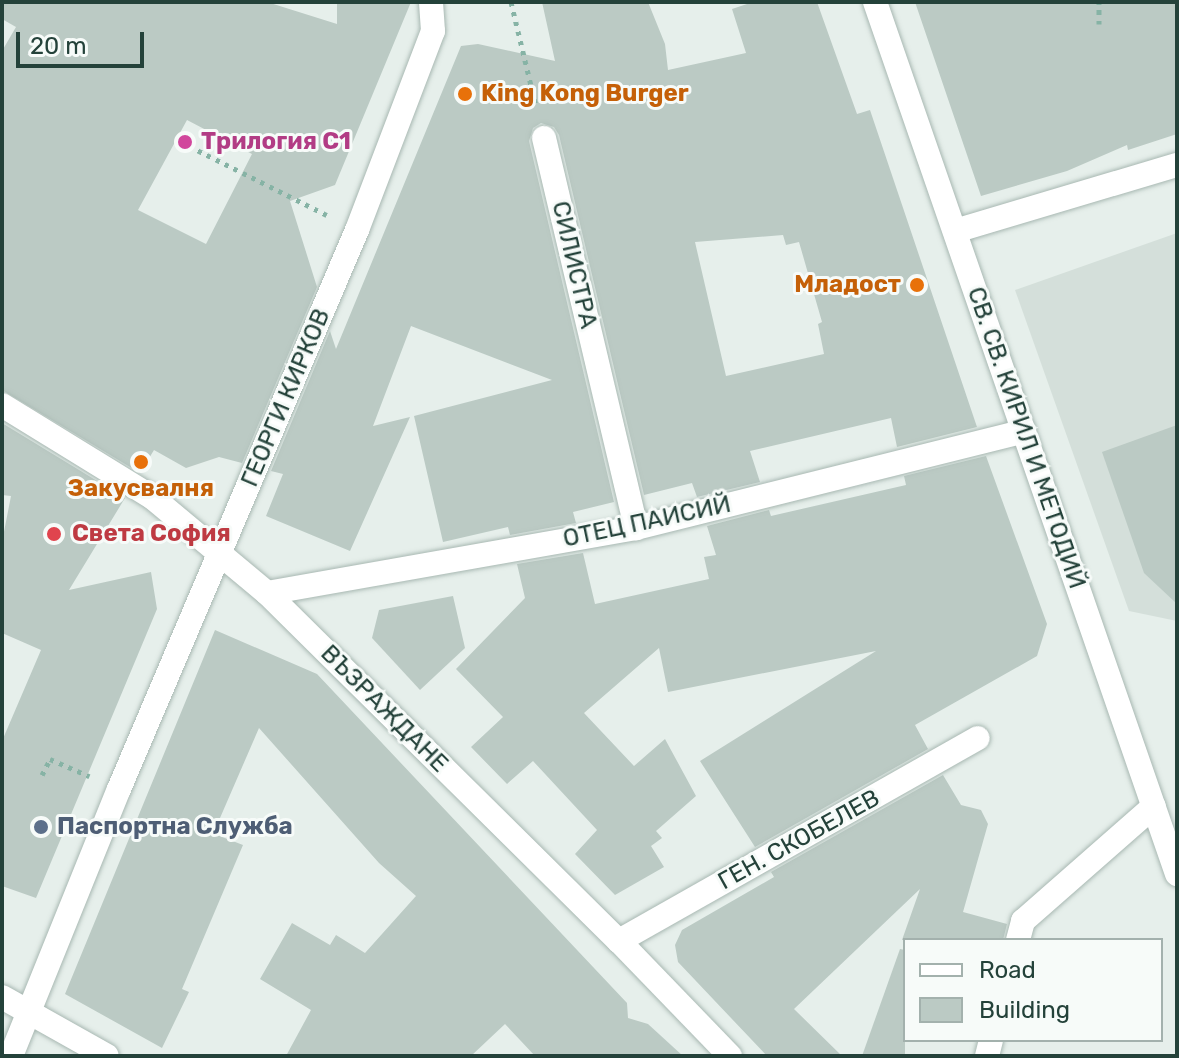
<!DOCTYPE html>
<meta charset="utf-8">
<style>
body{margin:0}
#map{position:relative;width:1179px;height:1058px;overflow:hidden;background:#e6efeb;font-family:Rubik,sans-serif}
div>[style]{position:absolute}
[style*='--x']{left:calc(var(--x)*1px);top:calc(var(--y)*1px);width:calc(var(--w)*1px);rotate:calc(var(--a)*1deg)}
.built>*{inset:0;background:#d4dfda}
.building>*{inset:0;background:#bbcac4}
.path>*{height:5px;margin-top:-2.5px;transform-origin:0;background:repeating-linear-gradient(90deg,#86b3a5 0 4px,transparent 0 10px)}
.roads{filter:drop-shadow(0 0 2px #a8b8b2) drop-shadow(0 0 2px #a8b8b2)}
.minor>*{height:24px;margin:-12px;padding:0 12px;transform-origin:12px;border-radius:12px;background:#fff}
.dots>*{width:22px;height:22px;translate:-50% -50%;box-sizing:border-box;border:4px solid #f7fbf9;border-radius:50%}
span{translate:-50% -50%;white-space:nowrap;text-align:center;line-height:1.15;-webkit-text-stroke:6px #f7fbf9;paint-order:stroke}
.food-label{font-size:24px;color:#c56008;font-weight:700}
.left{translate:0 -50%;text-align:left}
.right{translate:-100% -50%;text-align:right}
.hotel-label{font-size:24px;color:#b23c85;font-weight:700}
.street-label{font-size:24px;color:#24423a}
.health-label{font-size:24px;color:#be3a42;font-weight:700}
.service-label{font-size:24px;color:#4e5e75;font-weight:700}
.frame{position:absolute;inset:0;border:4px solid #24423a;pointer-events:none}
.legend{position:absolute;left:903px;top:938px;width:260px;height:104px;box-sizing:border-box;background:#f7fbf9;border:2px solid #a3b1ad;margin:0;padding:10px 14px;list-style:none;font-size:24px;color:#24423a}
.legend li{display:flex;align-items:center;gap:16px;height:40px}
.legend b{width:40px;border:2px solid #a3b1ad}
.scale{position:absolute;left:16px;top:32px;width:128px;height:36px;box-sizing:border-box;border:4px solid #24423a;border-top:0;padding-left:10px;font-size:24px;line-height:28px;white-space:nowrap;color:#24423a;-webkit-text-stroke:6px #f7fbf9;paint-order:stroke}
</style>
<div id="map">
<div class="built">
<div style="clip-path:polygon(1177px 233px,1177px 621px,1129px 611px,1015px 290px)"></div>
</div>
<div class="building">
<div style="clip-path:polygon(evenodd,2px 2px,267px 2px,337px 24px,337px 2px,411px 2px,335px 185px,290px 201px,317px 287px,242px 463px,219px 457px,186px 468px,154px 450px,140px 473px,2px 390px,2px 51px,16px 27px,2px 19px,2px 2px,187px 120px,252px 154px,206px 244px,138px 210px,187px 120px)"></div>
<div style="clip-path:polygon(evenodd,542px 2px,648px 2px,665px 44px,668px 70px,746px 53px,732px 9px,753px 2px,817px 2px,857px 114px,870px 110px,977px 427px,897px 447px,891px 418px,750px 451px,760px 482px,697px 497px,692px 483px,644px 495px,559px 135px,554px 127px,541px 123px,533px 128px,529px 141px,614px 502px,573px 512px,576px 523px,510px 535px,508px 527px,443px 542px,414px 416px,552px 380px,411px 326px,373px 426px,410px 417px,350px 551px,266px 516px,283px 474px,271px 471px,330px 331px,336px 349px,461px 46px,478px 44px,555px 61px,542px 2px,783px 235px,786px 245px,799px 242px,822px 322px,818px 324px,824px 354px,726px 376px,695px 242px,783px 235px)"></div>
<div style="clip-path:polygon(915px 2px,1177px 2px,1177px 134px,1128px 150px,1127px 145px,1067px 171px,981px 196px)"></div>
<div style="clip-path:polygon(2px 423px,125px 498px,69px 590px,151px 572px,157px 609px,36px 898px,2px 886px,2px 741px,41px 650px,2px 633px,2px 542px,11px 496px,2px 495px)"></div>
<div style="clip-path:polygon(1177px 425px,1177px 604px,1144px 573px,1102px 452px)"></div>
<div style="clip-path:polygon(986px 456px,1047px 624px,1037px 656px,915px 725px,928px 749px,755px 847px,700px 761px,876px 651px,668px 692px,659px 648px,584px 713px,634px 766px,665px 739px,696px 796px,656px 831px,662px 838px,651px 846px,664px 867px,615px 895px,575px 854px,597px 830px,533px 761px,507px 784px,471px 747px,503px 717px,456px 669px,525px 598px,517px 564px,583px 553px,595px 604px,709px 579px,704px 557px,716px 555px,707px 526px,769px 510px,771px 516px,906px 485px,904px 476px)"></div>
<div style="clip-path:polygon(453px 596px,465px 648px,420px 690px,372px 638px,379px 610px)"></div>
<div style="clip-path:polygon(215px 630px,317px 674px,627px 1003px,628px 1018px,648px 1024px,683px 1056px,535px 1056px,505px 1024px,471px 1056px,286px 1056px,311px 1010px,260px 979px,292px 923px,330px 945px,336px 935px,365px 953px,416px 896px,379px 863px,259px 728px,220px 818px,224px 820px,217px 835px,243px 845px,182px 989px,189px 992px,162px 1048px,65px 994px)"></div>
<div style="clip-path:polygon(943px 775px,961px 805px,981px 810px,988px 824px,963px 912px,1007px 924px,1003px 940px,902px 940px,920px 889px,794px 1009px,842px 1056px,767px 1056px,678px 962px,675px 945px,682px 930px,774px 877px,771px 872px)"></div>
<div style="clip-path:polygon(900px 949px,905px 950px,905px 1056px,862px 1056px)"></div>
</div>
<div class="path">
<div style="--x:511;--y:2;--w:107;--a:76.5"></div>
<div style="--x:1099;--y:24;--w:22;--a:-90"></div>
<div style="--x:189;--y:146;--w:154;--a:26.6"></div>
<div style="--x:42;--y:775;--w:18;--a:-63"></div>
<div style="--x:50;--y:759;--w:43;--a:23.6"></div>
</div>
<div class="roads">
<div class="minor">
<div style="--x:875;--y:2;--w:923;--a:70.9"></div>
<div style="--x:544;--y:138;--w:401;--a:76.7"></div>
<div style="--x:955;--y:231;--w:232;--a:-16.6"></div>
<div style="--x:2;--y:405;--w:177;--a:31.6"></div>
<div style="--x:153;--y:498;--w:148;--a:39.8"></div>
<div style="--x:267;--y:593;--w:495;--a:44.7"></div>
<div style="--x:619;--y:941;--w:160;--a:46"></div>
<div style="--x:267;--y:593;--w:375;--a:-10"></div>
<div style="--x:636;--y:528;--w:400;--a:-14"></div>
<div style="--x:1018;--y:940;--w:20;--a:-75"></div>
<div style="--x:1023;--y:921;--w:174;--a:-41.3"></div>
<div style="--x:619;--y:941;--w:412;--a:-29.5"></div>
<div style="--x:2;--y:997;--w:120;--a:29.3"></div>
<div style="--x:11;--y:1056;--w:288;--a:-68"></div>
<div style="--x:119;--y:789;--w:608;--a:-66.94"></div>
<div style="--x:357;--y:230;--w:213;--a:-69.1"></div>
<div style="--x:433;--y:31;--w:29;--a:-94"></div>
<div style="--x:987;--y:1056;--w:16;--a:-76"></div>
</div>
</div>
<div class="dots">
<div style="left:465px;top:94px;background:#e8710a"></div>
<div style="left:185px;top:142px;background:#d1479c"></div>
<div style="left:917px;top:285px;background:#e8710a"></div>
<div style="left:141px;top:462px;background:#e8710a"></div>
<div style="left:54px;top:534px;background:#e0444e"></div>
<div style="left:41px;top:827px;background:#5c6f8a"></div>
</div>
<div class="food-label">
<span class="left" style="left:481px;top:94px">King Kong Burger</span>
<span class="right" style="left:901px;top:285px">Младост</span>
<span style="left:141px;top:489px">Закусвалня</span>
</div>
<div class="hotel-label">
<span class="left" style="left:201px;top:142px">Трилогия С1</span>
</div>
<div class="street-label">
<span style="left:574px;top:265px;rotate:77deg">СИЛИСТРА</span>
<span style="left:286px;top:398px;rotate:-67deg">ГЕОРГИ КИРКОВ</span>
<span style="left:1026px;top:438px;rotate:71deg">СВ. СВ. КИРИЛ И МЕТОДИЙ</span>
<span style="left:647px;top:522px;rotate:-12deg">ОТЕЦ ПАИСИЙ</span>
<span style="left:384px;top:709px;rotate:45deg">ВЪЗРАЖДАНЕ</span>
<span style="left:799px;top:840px;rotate:-29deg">ГЕН. СКОБЕЛЕВ</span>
</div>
<div class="health-label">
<span class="left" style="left:72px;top:534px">Света София</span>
</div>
<div class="service-label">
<span class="left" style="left:57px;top:827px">Паспортна Служба</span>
</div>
<div class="frame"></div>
<ul class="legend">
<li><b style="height:10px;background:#fff"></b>Road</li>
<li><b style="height:22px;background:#bbcac4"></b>Building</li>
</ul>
<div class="scale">20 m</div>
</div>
